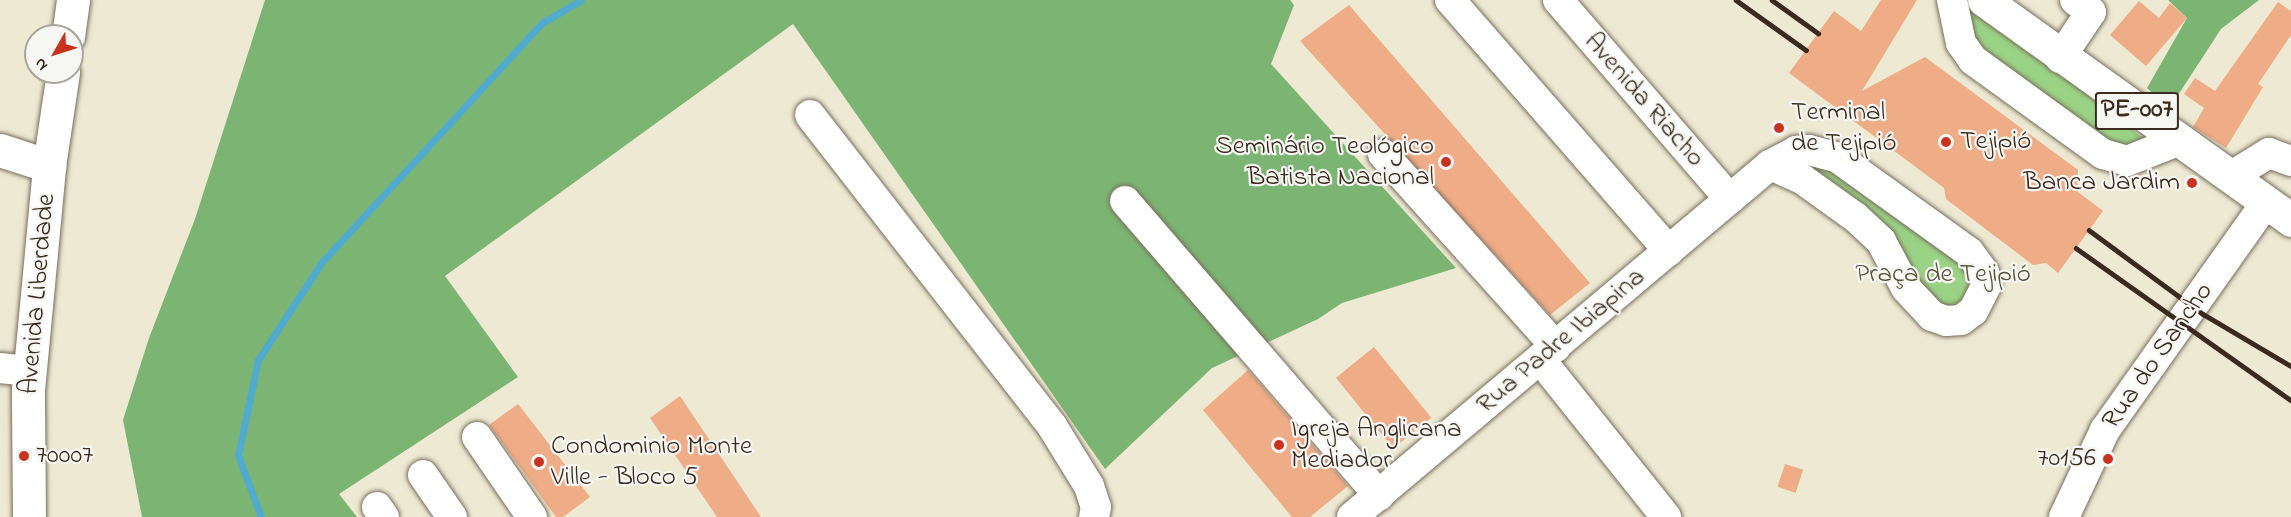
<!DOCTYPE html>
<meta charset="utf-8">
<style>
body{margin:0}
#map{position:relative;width:2291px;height:517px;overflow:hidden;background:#ede9d2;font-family:"Indie Flower",sans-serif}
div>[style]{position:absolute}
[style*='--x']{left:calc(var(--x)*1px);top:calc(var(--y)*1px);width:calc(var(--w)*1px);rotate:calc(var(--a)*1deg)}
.green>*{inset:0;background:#9bd386}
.forest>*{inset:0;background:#7cb573}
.stream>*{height:7px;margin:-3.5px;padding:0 3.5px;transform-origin:3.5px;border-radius:3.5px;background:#50abce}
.building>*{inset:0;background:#eeac87;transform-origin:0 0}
.roads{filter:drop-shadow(0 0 2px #796d5d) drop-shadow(0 0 2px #796d5d)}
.minor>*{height:30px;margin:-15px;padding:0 15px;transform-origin:15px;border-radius:15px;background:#fff}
.major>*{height:33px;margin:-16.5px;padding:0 16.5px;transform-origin:16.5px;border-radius:16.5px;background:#fff}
.rail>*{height:4.5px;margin:-2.25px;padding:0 2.25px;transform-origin:2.25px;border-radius:2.25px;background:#3b2a1e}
.dots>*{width:16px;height:16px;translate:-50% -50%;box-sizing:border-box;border:3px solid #f6f6f2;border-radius:50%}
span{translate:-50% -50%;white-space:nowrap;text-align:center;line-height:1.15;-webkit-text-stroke:4.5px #f6f6f2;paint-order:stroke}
.shield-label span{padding:2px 4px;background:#f6f6f2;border:2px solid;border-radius:4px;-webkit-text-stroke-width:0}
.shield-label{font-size:26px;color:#3b2a1e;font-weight:700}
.street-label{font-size:27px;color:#3b2a1e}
.poi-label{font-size:27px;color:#3b2a1e}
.left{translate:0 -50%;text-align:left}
.right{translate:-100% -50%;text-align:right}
.park-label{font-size:27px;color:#535438}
.north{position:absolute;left:24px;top:24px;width:60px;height:60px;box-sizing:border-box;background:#f6f6f2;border:2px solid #aba49d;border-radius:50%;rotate:231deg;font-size:16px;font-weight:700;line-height:24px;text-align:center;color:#3b2a1e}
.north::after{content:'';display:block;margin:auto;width:21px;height:27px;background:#c8321e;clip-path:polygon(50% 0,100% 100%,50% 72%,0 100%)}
</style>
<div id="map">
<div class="green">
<div style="clip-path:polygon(1957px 0,1970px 0,2060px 58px,2092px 99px,2157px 149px,2133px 159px,1965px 50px)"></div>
<div style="clip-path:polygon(1797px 149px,1984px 269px,1960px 320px,1773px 161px)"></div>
</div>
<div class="forest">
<div style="clip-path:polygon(265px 0,1290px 0,1294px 5px,1271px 64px,1456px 268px,1342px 303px,1318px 319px,1212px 368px,1105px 469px,793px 24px,445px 276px,518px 377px,339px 494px,357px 517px,142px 517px,123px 420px,149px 338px,195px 219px)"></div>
<div style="clip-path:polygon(2168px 0,2259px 0,2221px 29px,2169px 109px,2147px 88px,2187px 18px)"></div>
</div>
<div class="stream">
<div style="--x:261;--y:517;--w:66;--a:-110.4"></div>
<div style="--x:238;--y:455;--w:97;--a:-78.1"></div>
<div style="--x:258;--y:360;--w:117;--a:-56.9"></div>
<div style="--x:322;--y:262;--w:325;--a:-47.4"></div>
<div style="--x:542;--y:23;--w:45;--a:-30.5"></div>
</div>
<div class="building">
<div style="clip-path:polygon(1881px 0,1917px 0,1862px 91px,1925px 57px,2078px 170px,2078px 192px,2103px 211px,2058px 273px,2046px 263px,2033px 265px,1946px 199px,1944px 188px,1789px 73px,1834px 11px,1861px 31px)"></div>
<div style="clip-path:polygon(2139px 1px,2159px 18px,2170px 3px,2187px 18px,2146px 66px,2110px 35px)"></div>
<div style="clip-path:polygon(2278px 2px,2291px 11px,2291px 35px,2258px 84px,2263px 87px,2226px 148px,2193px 127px,2204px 108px,2184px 94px,2195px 78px,2215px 91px)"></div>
<div style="clip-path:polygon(1349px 5px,1590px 283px,1550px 315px,1300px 41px)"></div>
<div style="left:1374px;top:347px;width:91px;height:49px;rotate:51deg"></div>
<div style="clip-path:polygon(1248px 370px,1348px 486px,1310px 517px,1292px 517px,1203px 410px)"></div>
<div style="clip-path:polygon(680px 396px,761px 517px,717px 517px,650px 418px)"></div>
<div style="clip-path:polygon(518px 404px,590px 497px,563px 517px,556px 517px,489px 425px)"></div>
<div style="left:1785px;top:464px;width:19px;height:24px;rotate:18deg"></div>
</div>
<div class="roads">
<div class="minor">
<div style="--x:1450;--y:0;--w:333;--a:48.9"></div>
<div style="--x:1558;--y:0;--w:263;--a:49.2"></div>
<div style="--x:1952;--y:0;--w:44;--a:78.2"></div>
<div style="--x:1961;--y:43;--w:21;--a:55"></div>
<div style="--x:1973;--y:60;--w:160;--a:35.9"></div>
<div style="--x:2103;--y:154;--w:25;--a:16"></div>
<div style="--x:2127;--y:161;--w:57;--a:-21.6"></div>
<div style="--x:2060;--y:58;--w:55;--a:-56"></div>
<div style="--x:2091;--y:12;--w:20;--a:-143"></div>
<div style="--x:810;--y:115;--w:394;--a:52.1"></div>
<div style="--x:1052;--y:426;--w:70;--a:58.3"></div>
<div style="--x:1089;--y:486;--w:22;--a:72"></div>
<div style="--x:1096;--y:507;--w:10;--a:101"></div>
<div style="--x:1383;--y:154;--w:259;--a:48.1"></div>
<div style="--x:2230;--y:177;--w:46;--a:-31.6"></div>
<div style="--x:2269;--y:153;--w:23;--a:20"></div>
<div style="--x:1125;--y:201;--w:389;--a:49.2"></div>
<div style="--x:1540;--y:359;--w:202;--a:51.4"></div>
<div style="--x:0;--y:368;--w:30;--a:6"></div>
<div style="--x:477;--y:437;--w:97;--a:55.5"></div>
<div style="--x:423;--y:475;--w:51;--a:55.4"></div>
<div style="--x:377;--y:507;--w:12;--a:55"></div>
<div style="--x:1352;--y:517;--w:546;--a:-40.1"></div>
<div style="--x:1770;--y:165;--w:30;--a:-28"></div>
<div style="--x:1796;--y:151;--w:13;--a:-4"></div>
<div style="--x:1809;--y:150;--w:30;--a:15"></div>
<div style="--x:1838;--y:158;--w:161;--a:35.7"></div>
<div style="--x:1969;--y:252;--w:26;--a:54"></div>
<div style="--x:1984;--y:273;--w:13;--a:81"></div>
<div style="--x:1986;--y:286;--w:28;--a:117"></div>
<div style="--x:1973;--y:311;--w:15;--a:143"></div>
<div style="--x:1961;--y:320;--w:15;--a:176"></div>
<div style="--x:1946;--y:321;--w:15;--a:-160"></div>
<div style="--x:1932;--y:316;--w:38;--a:-133"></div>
<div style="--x:1906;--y:288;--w:53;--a:-118"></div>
<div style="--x:1881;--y:241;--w:35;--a:-137"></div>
<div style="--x:1855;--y:217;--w:65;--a:-144.4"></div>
<div style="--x:1802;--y:179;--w:35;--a:-156"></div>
<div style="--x:2064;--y:517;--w:96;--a:-64.8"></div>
<div style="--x:2105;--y:430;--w:278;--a:-54.7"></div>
</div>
<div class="major">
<div style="--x:1984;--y:0;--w:378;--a:35.6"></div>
<div style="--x:68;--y:36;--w:36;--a:-82"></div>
<div style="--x:0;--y:150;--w:52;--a:18.1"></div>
<div style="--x:29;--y:517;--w:127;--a:-90.5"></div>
<div style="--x:28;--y:390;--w:225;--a:-84.6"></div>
<div style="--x:49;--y:166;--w:95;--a:-81.5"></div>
</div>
</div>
<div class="rail">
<div style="--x:1736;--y:0;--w:86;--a:35.5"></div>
<div style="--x:1772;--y:0;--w:57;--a:35.7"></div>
<div style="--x:2089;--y:230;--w:142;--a:36.4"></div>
<div style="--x:2203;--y:314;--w:102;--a:30.6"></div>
<div style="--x:2076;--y:248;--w:263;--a:35.3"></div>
</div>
<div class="dots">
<div style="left:1779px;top:128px;background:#c8321e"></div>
<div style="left:1946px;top:142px;background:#c8321e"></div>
<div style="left:1446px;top:162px;background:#c8321e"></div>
<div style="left:2192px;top:183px;background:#c8321e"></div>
<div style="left:1279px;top:445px;background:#c8321e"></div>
<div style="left:24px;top:456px;background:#c8321e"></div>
<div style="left:2108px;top:459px;background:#c8321e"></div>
<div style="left:539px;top:462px;background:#c8321e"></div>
</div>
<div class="shield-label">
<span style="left:2137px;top:111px">PE-007</span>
</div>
<div class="street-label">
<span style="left:1644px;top:100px;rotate:49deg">Avenida Riacho</span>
<span style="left:38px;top:294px;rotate:-85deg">Avenida Liberdade</span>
<span style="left:1561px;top:341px;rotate:-40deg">Rua Padre Ibiapina</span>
<span style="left:2158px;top:356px;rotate:-55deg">Rua do Sancho</span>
</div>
<div class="poi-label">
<span class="left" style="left:1791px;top:128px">Terminal<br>de Tejipió</span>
<span class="left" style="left:1960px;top:142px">Tejipió</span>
<span class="right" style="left:1434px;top:162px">Seminário Teológico<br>Batista Nacional</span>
<span class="right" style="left:2180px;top:183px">Banca Jardim</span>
<span class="left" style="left:1291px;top:445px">Igreja Anglicana<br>Mediador</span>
<span class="left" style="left:551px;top:462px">Condominio Monte<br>Ville - Bloco 5</span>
<span class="left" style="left:36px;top:456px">70007</span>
<span class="right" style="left:2096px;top:459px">70156</span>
</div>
<div class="park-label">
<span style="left:1943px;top:275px">Praça de Tejipió</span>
</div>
<div class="north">N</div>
</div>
